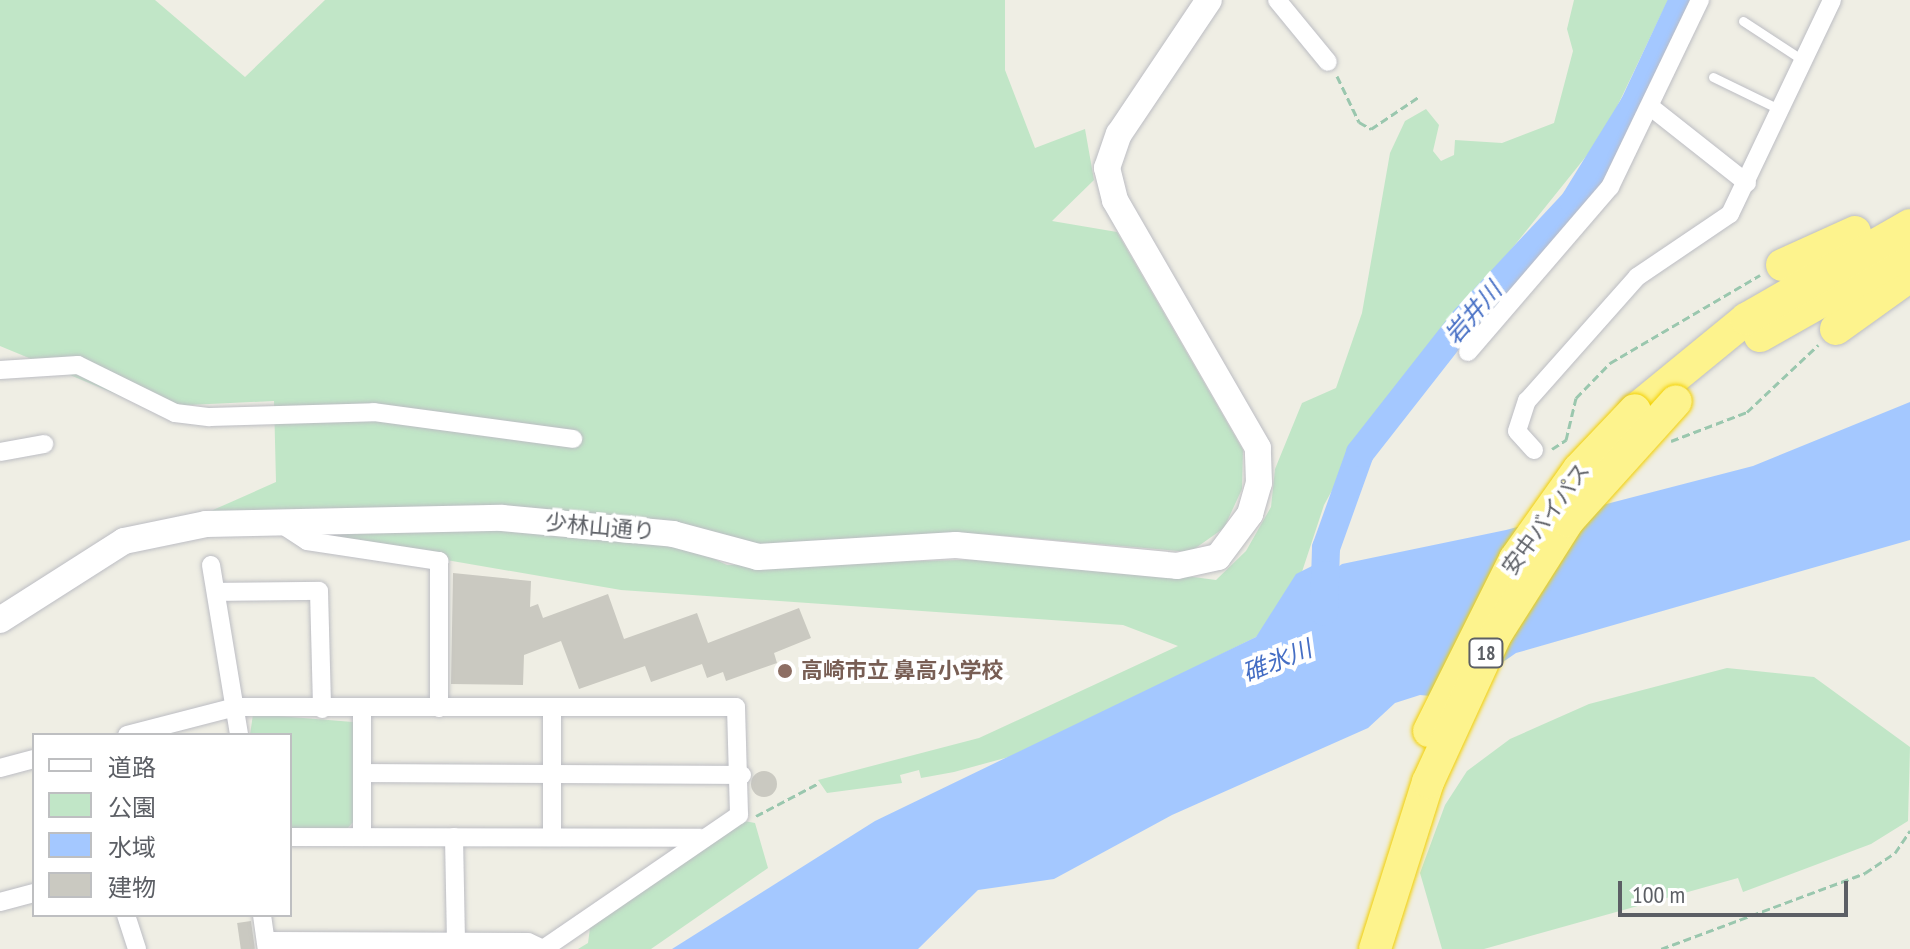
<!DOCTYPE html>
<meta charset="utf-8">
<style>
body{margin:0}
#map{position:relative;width:1910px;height:949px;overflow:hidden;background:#efeee4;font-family:"PT Sans Narrow","Noto Sans JP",sans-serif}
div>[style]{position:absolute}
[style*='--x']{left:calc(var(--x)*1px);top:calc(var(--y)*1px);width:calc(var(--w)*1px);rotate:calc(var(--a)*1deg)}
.green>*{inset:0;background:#c1e6c7}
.water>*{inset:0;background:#a4c8ff}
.river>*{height:28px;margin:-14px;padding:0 14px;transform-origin:14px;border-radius:14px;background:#a4c8ff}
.building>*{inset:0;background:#cac9c1;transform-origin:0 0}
.round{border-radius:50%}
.path>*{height:3px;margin-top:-1.5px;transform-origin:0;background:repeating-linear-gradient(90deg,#9ac7ae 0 8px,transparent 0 12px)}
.roads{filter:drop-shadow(0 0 2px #bcbdc3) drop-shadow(0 0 2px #bcbdc3)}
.lane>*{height:9px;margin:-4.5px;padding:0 4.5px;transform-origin:4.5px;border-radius:4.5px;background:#fff}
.street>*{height:18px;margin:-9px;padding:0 9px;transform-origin:9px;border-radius:9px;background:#fff}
.secondary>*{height:26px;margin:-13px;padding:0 13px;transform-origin:13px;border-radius:13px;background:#fff}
.highway>*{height:32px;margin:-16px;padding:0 16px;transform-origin:16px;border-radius:16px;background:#fdf38d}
.bridges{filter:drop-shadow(0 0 2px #f3d000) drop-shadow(0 0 2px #f3d000)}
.highway-bridge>*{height:32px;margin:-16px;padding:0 16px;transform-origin:16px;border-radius:16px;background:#fdf38d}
.dots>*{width:22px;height:22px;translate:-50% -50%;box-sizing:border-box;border:4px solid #fff;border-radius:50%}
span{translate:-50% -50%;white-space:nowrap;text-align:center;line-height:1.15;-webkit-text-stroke:8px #fff;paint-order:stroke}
.shield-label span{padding:2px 6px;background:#fff;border:2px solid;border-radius:6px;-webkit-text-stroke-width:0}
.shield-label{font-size:20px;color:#5c5f65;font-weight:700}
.street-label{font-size:22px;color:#5c5f65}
.education-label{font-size:22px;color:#785e54;font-weight:700}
.left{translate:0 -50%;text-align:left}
.water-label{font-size:24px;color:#456ec4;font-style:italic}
.legend{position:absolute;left:32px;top:733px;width:260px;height:184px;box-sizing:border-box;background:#fff;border:2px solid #bebfc1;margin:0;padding:10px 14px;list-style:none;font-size:24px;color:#5c5f65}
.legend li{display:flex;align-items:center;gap:16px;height:40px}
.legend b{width:40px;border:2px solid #bebfc1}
.scale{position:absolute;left:1618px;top:881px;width:230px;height:36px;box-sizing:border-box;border:4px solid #5c5f65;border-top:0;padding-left:10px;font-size:24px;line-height:28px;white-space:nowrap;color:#5c5f65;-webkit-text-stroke:6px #fff;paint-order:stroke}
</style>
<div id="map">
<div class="green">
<div style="clip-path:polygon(0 0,155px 0,245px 77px,325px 0,1005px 0,1005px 70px,1035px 148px,1085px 129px,1094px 180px,1052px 221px,1117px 232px,1243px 450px,1242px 489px,1224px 528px,1190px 552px,983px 534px,761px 548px,204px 514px,276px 482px,274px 401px,147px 407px,0 346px)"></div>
<div style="clip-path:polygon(1574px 0,1668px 0,1604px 134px,1363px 434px,1324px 505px,1296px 590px,1256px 637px,1023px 753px,954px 772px,921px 778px,919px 770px,900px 775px,902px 783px,827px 793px,818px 780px,979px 738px,1178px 646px,1123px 625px,621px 590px,319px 538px,313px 529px,491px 526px,683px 544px,727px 565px,1051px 558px,1216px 580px,1246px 551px,1271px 507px,1275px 469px,1302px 403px,1336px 388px,1362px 313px,1390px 153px,1405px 121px,1426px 109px,1439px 125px,1433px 151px,1441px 161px,1454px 155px,1455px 140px,1502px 143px,1554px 123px,1573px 51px,1567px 29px)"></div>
<div style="clip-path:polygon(1727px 668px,1814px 677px,1910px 747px,1908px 821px,1871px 844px,1743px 892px,1738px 878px,1484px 949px,1442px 949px,1420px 873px,1445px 805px,1467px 771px,1510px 739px,1589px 704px)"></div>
<div style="clip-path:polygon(253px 714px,353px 722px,354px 821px,347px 829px,290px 829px,290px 735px,250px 735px)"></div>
<div style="clip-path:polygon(739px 820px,755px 823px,768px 868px,651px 949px,578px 949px,588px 943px,590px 928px)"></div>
</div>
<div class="water">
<div style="clip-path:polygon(1910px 402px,1910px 540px,1516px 653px,1451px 698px,1420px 695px,1395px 703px,1368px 728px,1172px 815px,1054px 879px,978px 890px,918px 949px,672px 949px,875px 821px,1256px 637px,1296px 574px,1314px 565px,1319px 581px,1342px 564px,1506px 530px,1753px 466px)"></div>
</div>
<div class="river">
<div style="--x:1324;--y:612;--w:64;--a:-88.2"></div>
<div style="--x:1326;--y:548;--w:101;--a:-70.3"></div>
<div style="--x:1360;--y:453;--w:170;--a:-51.9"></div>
<div style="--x:1465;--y:319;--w:160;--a:-47"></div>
<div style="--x:1574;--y:202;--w:114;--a:-58.3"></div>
<div style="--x:1634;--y:105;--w:116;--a:-65"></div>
</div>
<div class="building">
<div style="clip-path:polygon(453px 573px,531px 581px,530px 607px,538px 604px,543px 618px,608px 594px,624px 639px,697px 613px,708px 643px,799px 608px,811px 638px,774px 653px,777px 663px,726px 681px,723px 672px,707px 678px,702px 664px,651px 682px,645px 666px,579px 689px,561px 641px,524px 655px,523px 685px,451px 684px)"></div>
<div class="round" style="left:751px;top:771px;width:26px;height:26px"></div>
<div style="left:251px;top:921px;width:28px;height:14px;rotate:82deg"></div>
</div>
<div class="path">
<div style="--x:1337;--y:76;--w:51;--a:64.4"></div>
<div style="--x:1359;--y:122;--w:14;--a:30"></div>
<div style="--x:1371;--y:129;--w:59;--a:-34"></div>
<div style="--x:1671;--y:441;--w:81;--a:-20.9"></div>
<div style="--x:1747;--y:412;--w:98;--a:-43.3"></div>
<div style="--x:1552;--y:449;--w:17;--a:-33"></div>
<div style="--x:1566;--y:440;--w:43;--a:-76.6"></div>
<div style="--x:1576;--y:398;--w:49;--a:-45.8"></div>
<div style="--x:1610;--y:363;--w:174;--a:-30.4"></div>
<div style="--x:756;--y:816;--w:69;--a:-27.7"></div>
<div style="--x:1661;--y:949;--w:218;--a:-20.4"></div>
<div style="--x:1865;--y:873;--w:36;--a:-34"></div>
<div style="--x:1895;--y:853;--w:27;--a:-56"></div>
</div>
<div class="roads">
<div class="lane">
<div style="--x:1743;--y:21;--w:73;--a:33.3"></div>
<div style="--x:1713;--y:77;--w:76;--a:25.9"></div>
</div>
<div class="street">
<div style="--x:1277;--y:0;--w:80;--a:50.6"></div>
<div style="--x:1652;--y:108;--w:121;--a:38.3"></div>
<div style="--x:1468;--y:352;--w:218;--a:-49.3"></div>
<div style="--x:1610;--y:187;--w:208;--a:-64.3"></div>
<div style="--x:0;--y:370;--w:78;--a:-3.7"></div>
<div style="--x:78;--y:365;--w:108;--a:26.3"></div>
<div style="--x:175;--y:413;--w:35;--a:7"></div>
<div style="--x:210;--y:417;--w:164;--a:-1.7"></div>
<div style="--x:374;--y:412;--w:201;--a:7.7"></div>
<div style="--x:1534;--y:450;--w:25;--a:-132"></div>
<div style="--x:1517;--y:431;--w:32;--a:-72"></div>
<div style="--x:1527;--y:401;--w:166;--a:-48.4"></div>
<div style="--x:1637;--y:277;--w:112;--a:-34.1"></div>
<div style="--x:1730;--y:214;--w:237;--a:-64.5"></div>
<div style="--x:0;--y:452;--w:45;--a:-10.3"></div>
<div style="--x:281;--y:524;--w:31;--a:33"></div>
<div style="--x:307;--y:541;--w:134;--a:8.6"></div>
<div style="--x:439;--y:561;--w:147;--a:90"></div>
<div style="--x:211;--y:565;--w:172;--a:80.6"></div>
<div style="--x:216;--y:592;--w:103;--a:-0.6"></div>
<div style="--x:319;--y:591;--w:118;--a:88.5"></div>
<div style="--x:552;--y:711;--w:124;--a:90"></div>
<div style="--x:127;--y:735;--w:112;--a:-14.5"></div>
<div style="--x:235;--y:707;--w:501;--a:0"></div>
<div style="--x:736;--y:707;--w:108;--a:88.4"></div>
<div style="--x:739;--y:815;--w:237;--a:145.6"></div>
<div style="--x:0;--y:768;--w:35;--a:-15"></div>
<div style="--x:364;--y:773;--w:378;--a:0.3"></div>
<div style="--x:362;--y:836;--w:126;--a:-90"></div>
<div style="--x:290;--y:837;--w:410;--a:0.1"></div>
<div style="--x:454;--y:837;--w:104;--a:88.9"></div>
<div style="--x:0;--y:902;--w:35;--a:-15"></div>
<div style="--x:126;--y:915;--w:36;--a:72"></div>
<div style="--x:262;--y:915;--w:34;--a:82"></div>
<div style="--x:266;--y:941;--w:262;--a:0.2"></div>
<div style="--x:528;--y:942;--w:17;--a:25"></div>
</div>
<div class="secondary">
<div style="--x:0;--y:620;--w:147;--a:-32.5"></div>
<div style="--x:124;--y:541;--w:84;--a:-11.7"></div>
<div style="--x:206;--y:524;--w:296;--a:-1.2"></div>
<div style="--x:502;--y:518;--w:172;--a:5.3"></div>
<div style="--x:673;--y:534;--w:88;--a:15.1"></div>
<div style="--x:758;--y:557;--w:198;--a:-3.5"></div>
<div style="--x:956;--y:545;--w:222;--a:5.4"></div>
<div style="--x:1177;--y:566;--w:42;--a:-12.4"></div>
<div style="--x:1218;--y:557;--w:54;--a:-53.3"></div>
<div style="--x:1250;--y:514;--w:32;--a:-74"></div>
<div style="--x:1259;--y:483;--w:35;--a:-92"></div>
<div style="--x:1258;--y:448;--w:286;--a:-120"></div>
<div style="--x:1115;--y:200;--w:33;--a:-104"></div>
<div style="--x:1107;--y:168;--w:36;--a:-71"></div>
<div style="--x:1119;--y:134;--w:161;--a:-56.1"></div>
</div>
<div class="highway">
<div style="--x:1782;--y:265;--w:80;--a:-24.3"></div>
<div style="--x:1836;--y:329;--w:91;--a:-35.6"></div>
<div style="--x:1760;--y:336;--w:172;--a:-29.5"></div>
<div style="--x:1635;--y:410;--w:144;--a:-39.3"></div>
<div style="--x:1746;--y:319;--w:189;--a:-29.8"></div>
</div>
</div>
<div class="bridges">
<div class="highway-bridge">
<div style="--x:1429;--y:731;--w:192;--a:-63.4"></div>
<div style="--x:1515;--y:559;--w:110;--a:-54.6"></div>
<div style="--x:1579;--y:469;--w:81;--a:-46.5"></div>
<div style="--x:1375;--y:949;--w:175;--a:-72.4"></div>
<div style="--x:1428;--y:782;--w:161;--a:-65.3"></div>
<div style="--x:1495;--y:636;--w:136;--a:-57.6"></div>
<div style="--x:1568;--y:521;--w:161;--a:-48"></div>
</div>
</div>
<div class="dots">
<div style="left:785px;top:671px;background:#8d6e63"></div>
</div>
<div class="shield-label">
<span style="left:1486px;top:653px">18</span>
</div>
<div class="street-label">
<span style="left:1546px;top:519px;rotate:-54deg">安中バイパス</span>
<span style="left:600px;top:527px;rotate:5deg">少林山通り</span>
</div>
<div class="education-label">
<span class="left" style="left:801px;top:671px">高崎市立 鼻高小学校</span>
</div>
<div class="water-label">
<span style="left:1473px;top:313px;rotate:-49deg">岩井川</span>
<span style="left:1277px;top:661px;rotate:-22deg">碓氷川</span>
</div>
<ul class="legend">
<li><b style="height:10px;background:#fff"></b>道路</li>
<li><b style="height:22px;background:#c1e6c7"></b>公園</li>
<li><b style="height:22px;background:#a4c8ff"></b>水域</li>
<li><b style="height:22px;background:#cac9c1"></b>建物</li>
</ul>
<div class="scale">100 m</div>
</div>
